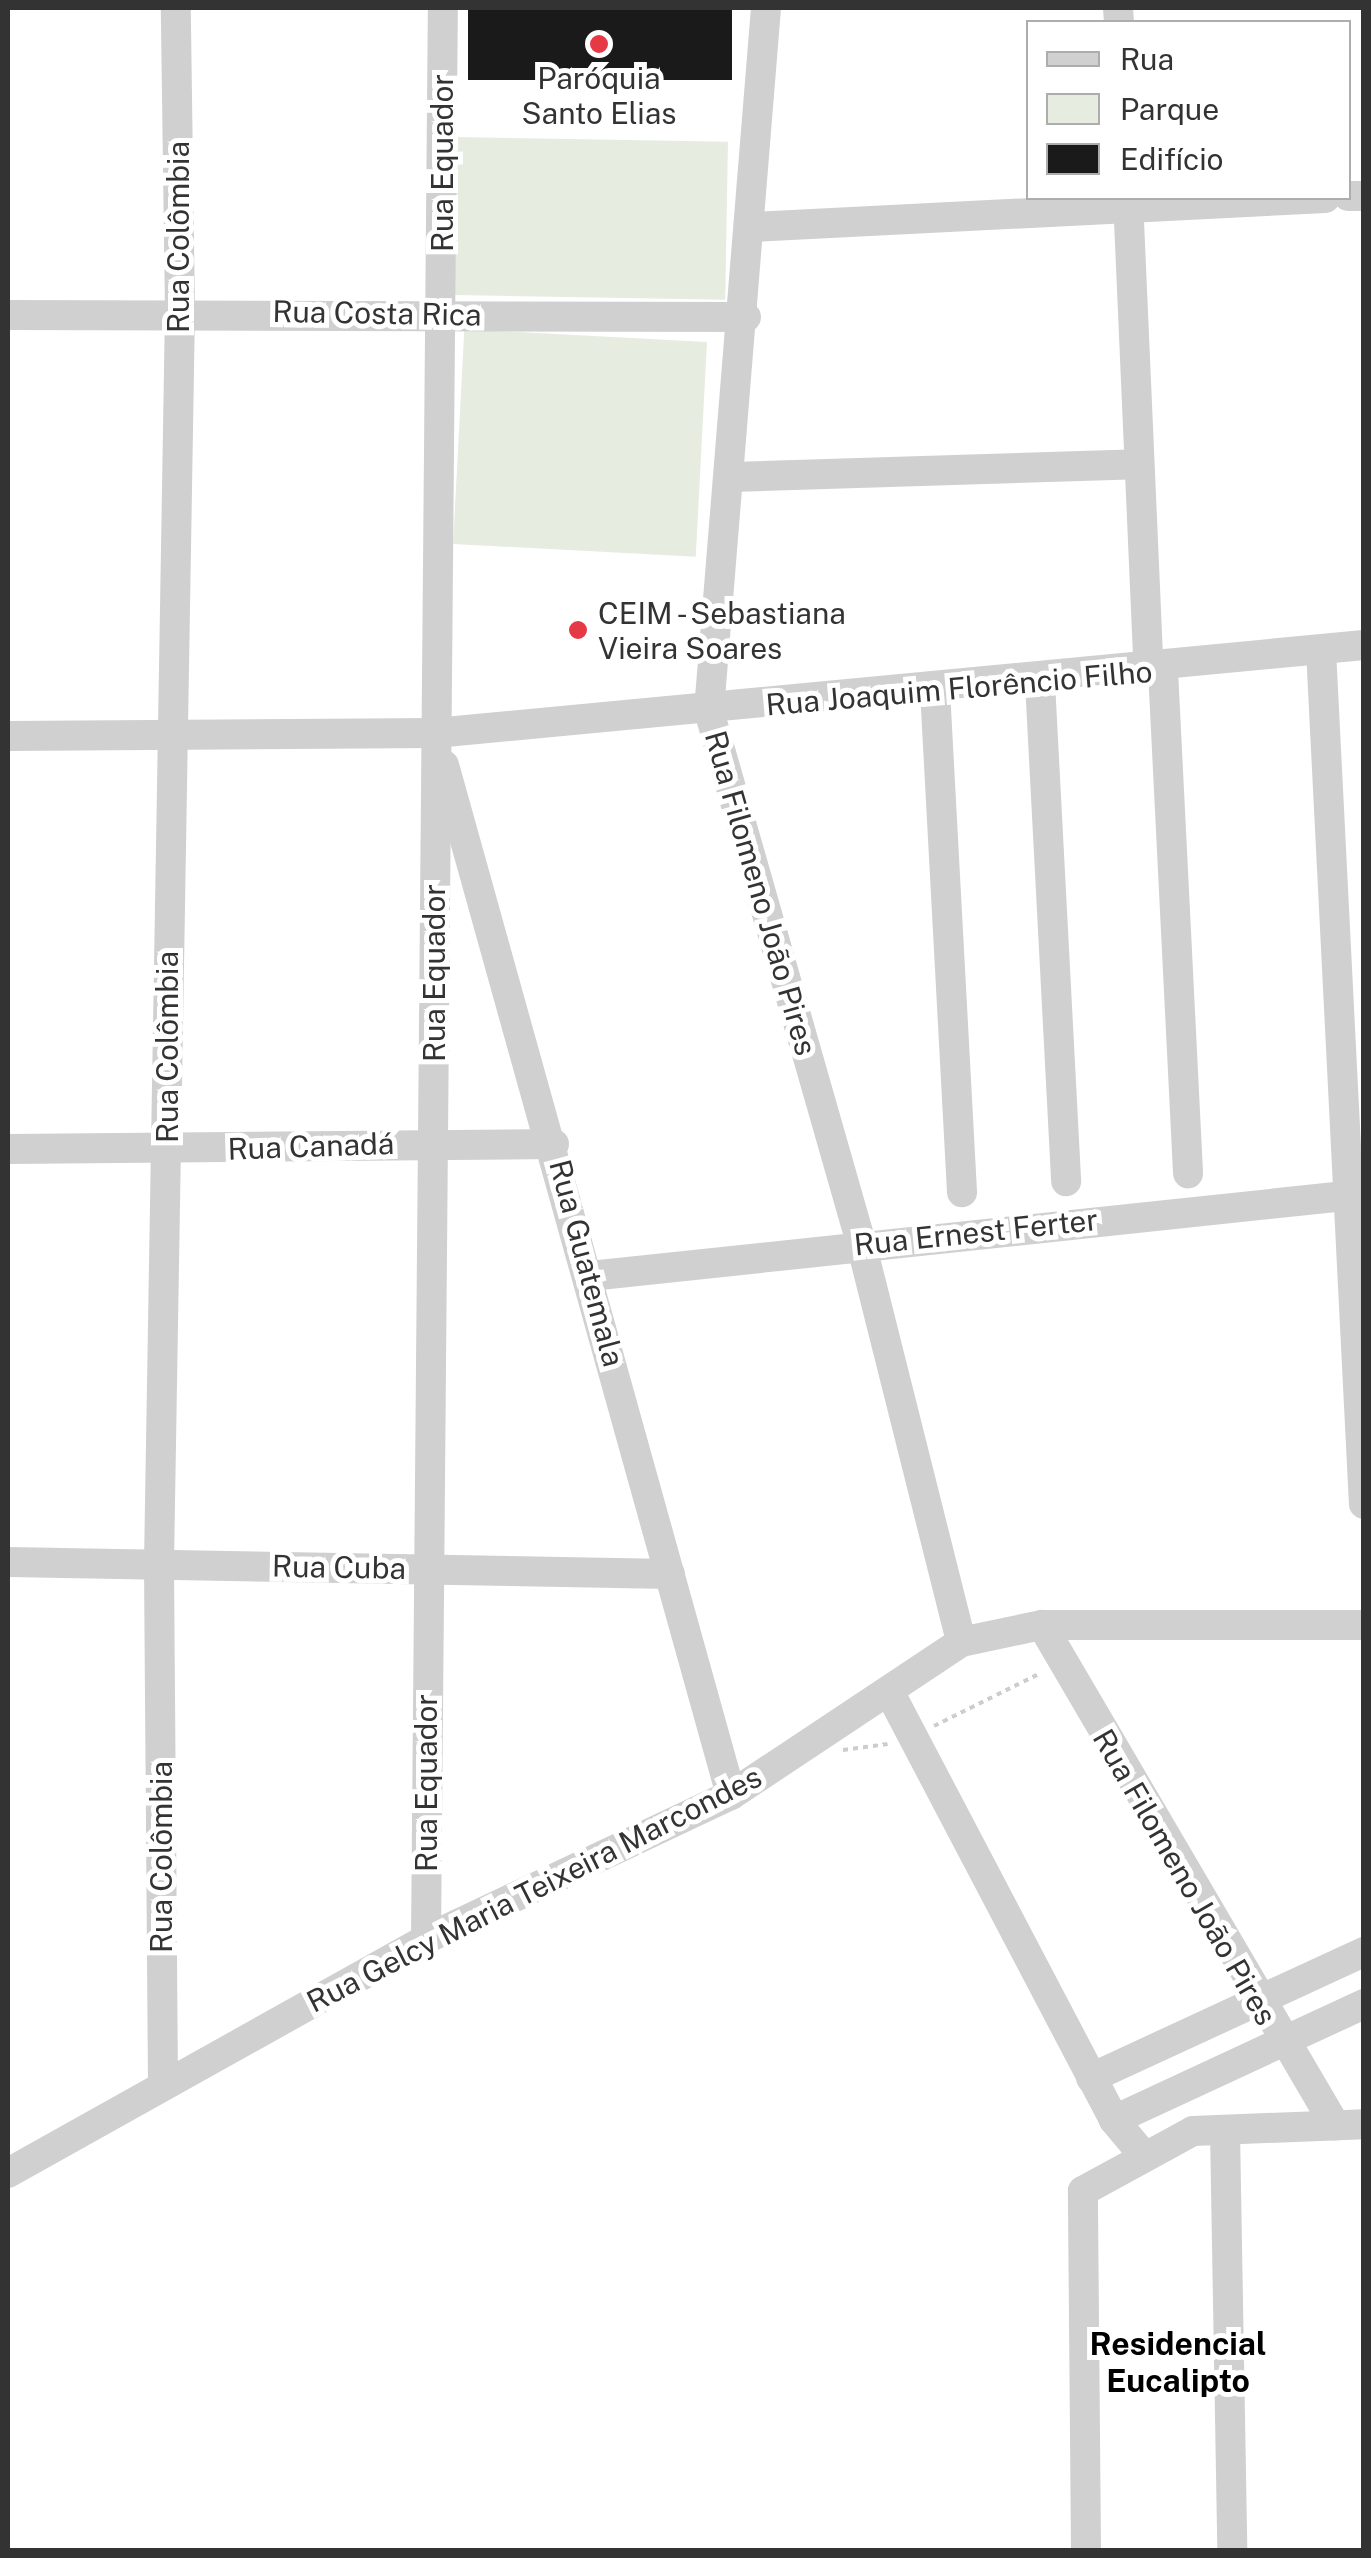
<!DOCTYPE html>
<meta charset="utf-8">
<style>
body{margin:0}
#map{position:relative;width:1371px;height:2558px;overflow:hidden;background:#fff;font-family:"Public Sans",sans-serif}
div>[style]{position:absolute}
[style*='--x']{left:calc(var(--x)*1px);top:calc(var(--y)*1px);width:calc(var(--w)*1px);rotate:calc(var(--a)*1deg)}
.green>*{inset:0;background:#e6ecdf;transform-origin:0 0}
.building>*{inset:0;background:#1a1a1a;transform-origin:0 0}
.path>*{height:4px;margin-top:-2px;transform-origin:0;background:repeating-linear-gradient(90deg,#cdcdcd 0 5px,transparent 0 10px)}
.minor>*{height:30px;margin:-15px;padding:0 15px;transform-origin:15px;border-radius:15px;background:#d0d0d0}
.dots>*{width:28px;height:28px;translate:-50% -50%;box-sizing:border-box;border:5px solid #fff;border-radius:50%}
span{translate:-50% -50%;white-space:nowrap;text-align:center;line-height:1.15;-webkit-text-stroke:10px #fff;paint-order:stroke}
.poi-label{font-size:30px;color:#333}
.left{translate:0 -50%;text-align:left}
.street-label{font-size:30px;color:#333}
.neighbourhood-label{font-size:32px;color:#000;font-weight:700}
.frame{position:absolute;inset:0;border:10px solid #333;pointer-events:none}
.legend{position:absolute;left:1026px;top:20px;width:325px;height:180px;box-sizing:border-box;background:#fff;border:2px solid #adadad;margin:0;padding:12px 18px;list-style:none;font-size:30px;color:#333}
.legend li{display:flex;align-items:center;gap:20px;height:50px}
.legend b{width:50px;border:2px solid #adadad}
</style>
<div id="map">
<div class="green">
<div style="left:456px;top:137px;width:272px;height:158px;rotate:1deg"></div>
<div style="left:707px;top:342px;width:215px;height:243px;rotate:93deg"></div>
</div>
<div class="building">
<div style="left:468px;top:8px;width:264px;height:72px"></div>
</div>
<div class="path">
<div style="--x:934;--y:1726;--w:119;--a:-26.4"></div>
<div style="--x:843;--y:1750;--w:45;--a:-7.6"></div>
</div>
<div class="minor">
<div style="--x:766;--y:8;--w:705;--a:94.64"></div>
<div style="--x:709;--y:711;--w:553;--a:74.05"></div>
<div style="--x:861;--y:1243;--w:411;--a:75.9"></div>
<div style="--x:1118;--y:8;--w:14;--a:86"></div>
<div style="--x:1348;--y:196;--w:16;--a:0"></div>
<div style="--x:1128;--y:198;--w:473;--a:87.5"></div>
<div style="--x:753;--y:227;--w:573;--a:-2.9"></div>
<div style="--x:8;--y:315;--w:738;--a:0.16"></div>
<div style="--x:733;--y:477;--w:405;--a:-1.8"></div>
<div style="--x:1321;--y:650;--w:855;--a:87.12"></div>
<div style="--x:1163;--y:670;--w:504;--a:87.15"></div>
<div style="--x:1040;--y:682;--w:500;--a:87"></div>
<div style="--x:935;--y:690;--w:503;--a:86.92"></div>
<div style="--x:8;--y:736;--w:427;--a:-0.4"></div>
<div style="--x:435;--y:733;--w:933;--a:-5.41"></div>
<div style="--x:444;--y:765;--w:1069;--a:74.43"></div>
<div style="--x:8;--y:1149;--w:546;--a:-0.52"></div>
<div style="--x:590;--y:1276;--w:778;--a:-6.05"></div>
<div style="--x:8;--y:1562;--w:662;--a:1.04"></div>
<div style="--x:1042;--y:1625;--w:580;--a:59.63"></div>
<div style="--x:890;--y:1693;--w:482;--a:62.3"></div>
<div style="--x:1114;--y:2120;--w:48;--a:50"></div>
<div style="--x:426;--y:1939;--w:1931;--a:-89.5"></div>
<div style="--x:1091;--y:2078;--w:301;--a:-24.8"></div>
<div style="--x:163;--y:2086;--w:523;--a:-90.44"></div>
<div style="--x:159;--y:1563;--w:1252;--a:-89.04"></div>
<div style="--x:180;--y:311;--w:303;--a:-90.8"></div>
<div style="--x:1114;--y:2120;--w:276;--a:-24.9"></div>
<div style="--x:1225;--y:2130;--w:420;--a:89"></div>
<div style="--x:8;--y:2173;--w:479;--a:-29.2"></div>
<div style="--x:426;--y:1939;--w:337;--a:-25.3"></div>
<div style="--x:731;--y:1795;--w:276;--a:-33.6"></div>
<div style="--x:961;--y:1642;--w:83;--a:-11.9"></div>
<div style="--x:1042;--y:1625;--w:322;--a:0"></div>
<div style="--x:1086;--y:2550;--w:359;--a:-90.5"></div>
<div style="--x:1083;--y:2191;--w:125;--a:-28.6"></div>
<div style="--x:1193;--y:2131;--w:171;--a:-2.3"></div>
</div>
<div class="dots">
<div style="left:599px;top:44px;background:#e63946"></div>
<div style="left:578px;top:630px;background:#e63946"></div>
</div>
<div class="poi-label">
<span style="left:599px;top:95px">Paróquia<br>Santo Elias</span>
<span class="left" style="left:598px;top:630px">CEIM - Sebastiana<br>Vieira Soares</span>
</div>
<div class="street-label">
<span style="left:442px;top:163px;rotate:-90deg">Rua Equador</span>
<span style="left:178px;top:237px;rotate:-90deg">Rua Colômbia</span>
<span style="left:377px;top:313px;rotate:1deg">Rua Costa Rica</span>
<span style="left:959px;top:688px;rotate:-5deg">Rua Joaquim Florêncio Filho</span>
<span style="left:761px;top:893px;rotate:74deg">Rua Filomeno João Pires</span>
<span style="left:434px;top:973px;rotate:-90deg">Rua Equador</span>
<span style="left:167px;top:1047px;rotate:-90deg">Rua Colômbia</span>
<span style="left:311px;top:1146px;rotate:-2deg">Rua Canadá</span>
<span style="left:976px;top:1232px;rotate:-6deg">Rua Ernest Ferter</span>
<span style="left:587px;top:1263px;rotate:75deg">Rua Guatemala</span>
<span style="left:339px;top:1567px;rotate:1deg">Rua Cuba</span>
<span style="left:426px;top:1783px;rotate:-90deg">Rua Equador</span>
<span style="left:161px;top:1857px;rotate:-90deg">Rua Colômbia</span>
<span style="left:1185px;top:1877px;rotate:60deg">Rua Filomeno João Pires</span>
<span style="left:534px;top:1889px;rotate:-27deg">Rua Gelcy Maria Teixeira Marcondes</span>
</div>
<div class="neighbourhood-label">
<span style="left:1178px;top:2363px">Residencial<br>Eucalipto</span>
</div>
<div class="frame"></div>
<ul class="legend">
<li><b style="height:12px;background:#d0d0d0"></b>Rua</li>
<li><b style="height:28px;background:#e6ecdf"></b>Parque</li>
<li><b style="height:28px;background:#1a1a1a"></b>Edifício</li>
</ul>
</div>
